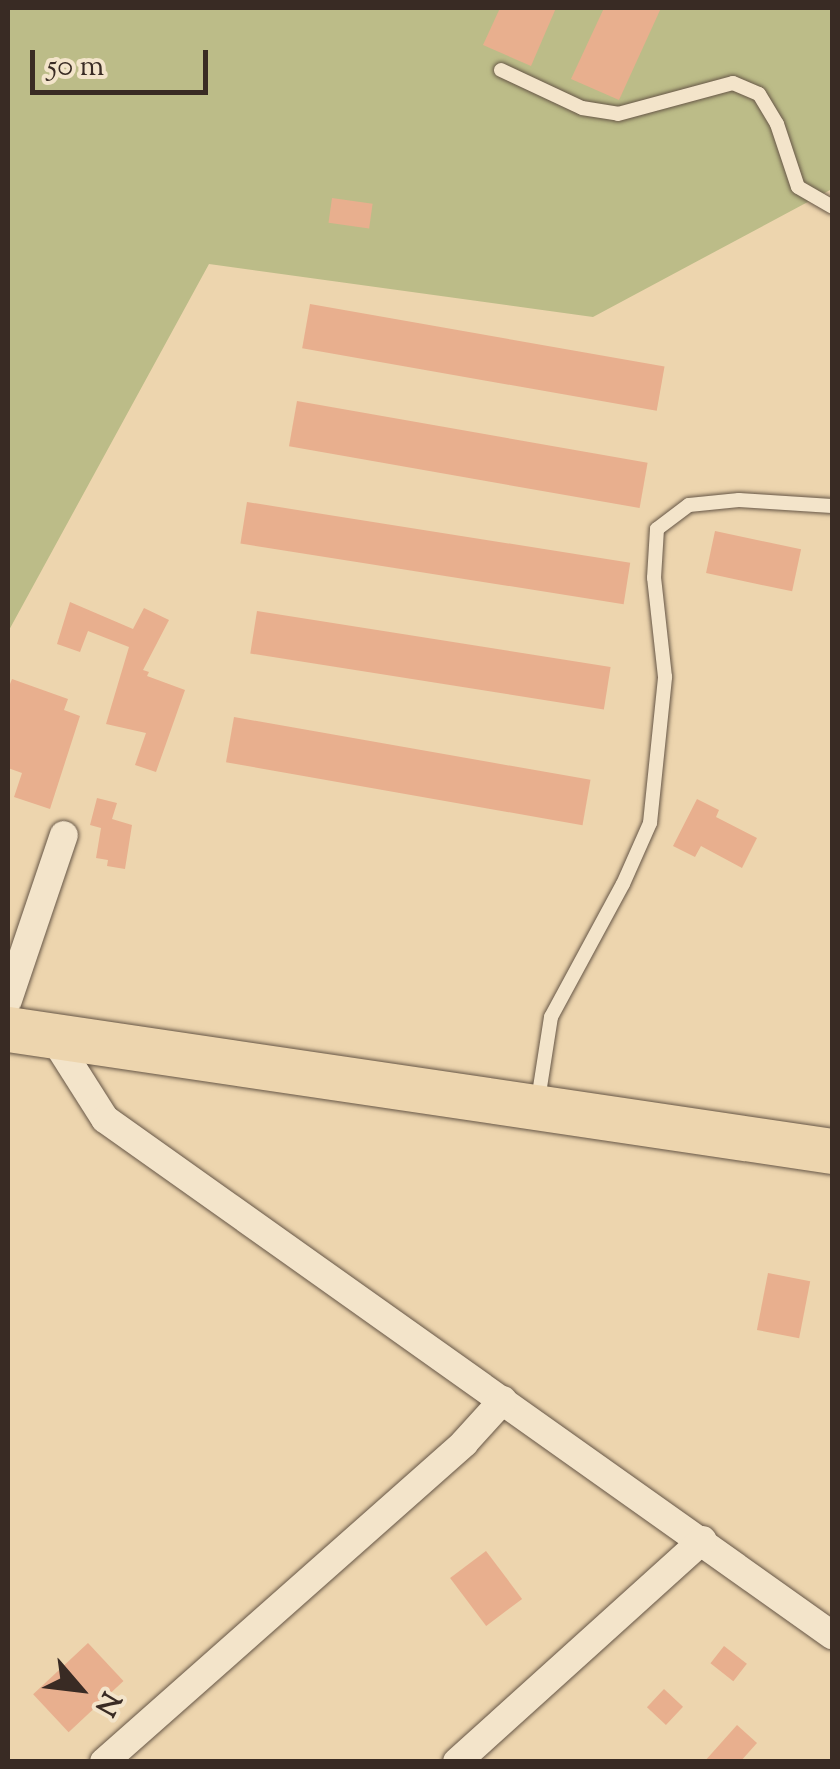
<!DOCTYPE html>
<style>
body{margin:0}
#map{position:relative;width:840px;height:1769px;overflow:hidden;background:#edd5ae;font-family:"Sorts Mill Goudy",serif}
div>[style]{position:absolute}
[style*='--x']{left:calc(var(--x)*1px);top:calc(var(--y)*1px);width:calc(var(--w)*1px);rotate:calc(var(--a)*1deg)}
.green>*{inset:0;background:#bcbc88}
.building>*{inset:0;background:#e8af8e;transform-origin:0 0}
.roads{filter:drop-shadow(0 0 2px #665646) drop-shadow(0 0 2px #665646)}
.service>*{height:14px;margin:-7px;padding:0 7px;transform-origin:7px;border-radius:7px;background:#f3e4ca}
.minor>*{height:28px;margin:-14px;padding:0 14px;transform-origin:14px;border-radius:14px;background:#f3e4ca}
.primary>*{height:45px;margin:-22.5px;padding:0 22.5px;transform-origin:22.5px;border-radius:22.5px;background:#edd5ae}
span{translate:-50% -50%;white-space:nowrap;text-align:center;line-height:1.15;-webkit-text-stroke:8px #f3e4ca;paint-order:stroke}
.frame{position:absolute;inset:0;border:10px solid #392b24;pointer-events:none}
.north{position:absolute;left:30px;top:1639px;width:100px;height:100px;-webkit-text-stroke:8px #f3e4ca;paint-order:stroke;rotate:118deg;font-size:28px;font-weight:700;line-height:40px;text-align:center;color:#392b24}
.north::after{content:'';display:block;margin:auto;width:35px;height:45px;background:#392b24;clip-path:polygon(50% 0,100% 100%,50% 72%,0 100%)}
.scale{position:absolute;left:30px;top:50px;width:178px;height:45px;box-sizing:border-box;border:5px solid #392b24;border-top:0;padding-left:12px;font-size:30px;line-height:35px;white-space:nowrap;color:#392b24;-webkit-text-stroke:8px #f3e4ca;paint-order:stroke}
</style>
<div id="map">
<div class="green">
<div style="clip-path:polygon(8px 8px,832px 8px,832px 189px,593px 317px,209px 264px,8px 632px)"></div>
</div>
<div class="building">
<div style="clip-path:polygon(500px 8px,556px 8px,531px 66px,483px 45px)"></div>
<div style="clip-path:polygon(604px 8px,661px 8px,619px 100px,571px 79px)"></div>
<div style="left:332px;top:198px;width:41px;height:25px;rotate:8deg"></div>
<div style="left:310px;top:304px;width:360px;height:45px;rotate:10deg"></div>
<div style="left:297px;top:401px;width:356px;height:46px;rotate:10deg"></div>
<div style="left:247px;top:502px;width:388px;height:42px;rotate:9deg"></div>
<div style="left:715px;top:531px;width:88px;height:43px;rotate:12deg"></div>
<div style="clip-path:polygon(70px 602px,133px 629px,144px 608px,169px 620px,143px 670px,149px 672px,147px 676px,185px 690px,156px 772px,135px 765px,146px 733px,106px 724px,129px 647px,88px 631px,80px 652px,57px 644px)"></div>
<div style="left:257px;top:611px;width:358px;height:43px;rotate:9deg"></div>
<div style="clip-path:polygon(12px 679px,68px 699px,64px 710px,80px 716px,50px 809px,14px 797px,22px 773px,8px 768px,8px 689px)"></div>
<div style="left:234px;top:717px;width:362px;height:46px;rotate:10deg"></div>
<div style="clip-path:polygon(97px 798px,117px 803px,112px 819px,132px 825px,125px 869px,107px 866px,108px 860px,96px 858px,101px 828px,90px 825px)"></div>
<div style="clip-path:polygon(697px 799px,719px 810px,716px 817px,757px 838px,742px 868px,701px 846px,695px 857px,673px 846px)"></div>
<div style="left:768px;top:1273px;width:43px;height:58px;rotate:11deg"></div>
<div style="left:486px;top:1551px;width:60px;height:45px;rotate:53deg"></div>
<div style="left:88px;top:1643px;width:52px;height:75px;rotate:47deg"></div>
<div style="left:724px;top:1646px;width:29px;height:22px;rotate:38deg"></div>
<div style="left:664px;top:1689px;width:26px;height:25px;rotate:43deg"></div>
<div style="clip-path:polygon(737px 1725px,757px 1743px,740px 1762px,704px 1762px)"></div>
</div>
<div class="roads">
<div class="service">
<div style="--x:501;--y:70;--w:89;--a:25.1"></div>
<div style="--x:582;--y:108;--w:36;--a:9"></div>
<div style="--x:618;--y:114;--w:119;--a:-15.1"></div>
<div style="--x:733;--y:83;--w:28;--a:23"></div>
<div style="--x:759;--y:94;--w:35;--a:59"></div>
<div style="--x:777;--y:124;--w:66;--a:71.6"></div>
<div style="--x:798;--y:187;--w:39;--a:30"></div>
<div style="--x:538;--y:1100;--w:84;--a:-81.1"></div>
<div style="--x:551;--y:1017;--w:151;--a:-61.6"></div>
<div style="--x:623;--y:884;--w:67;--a:-66.1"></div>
<div style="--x:650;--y:823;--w:147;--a:-84.1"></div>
<div style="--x:665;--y:677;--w:100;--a:-96.3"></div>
<div style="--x:654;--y:578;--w:49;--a:-86.5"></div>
<div style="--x:657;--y:529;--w:40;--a:-37"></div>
<div style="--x:689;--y:505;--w:50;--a:-5.7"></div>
<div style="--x:739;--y:500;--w:93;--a:3.7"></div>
</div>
<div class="minor">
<div style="--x:8;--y:1000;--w:174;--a:-71.3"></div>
<div style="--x:53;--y:1037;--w:97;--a:57.6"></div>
<div style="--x:105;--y:1119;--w:892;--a:35.37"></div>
<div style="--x:104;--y:1762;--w:481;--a:-41.5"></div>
<div style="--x:464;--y:1443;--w:58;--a:-47.8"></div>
<div style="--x:457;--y:1762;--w:331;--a:-42.1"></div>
</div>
<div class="primary">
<div style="--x:8;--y:1029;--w:833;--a:8.42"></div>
</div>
</div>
<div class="frame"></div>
<div class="north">N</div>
<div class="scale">50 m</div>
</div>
